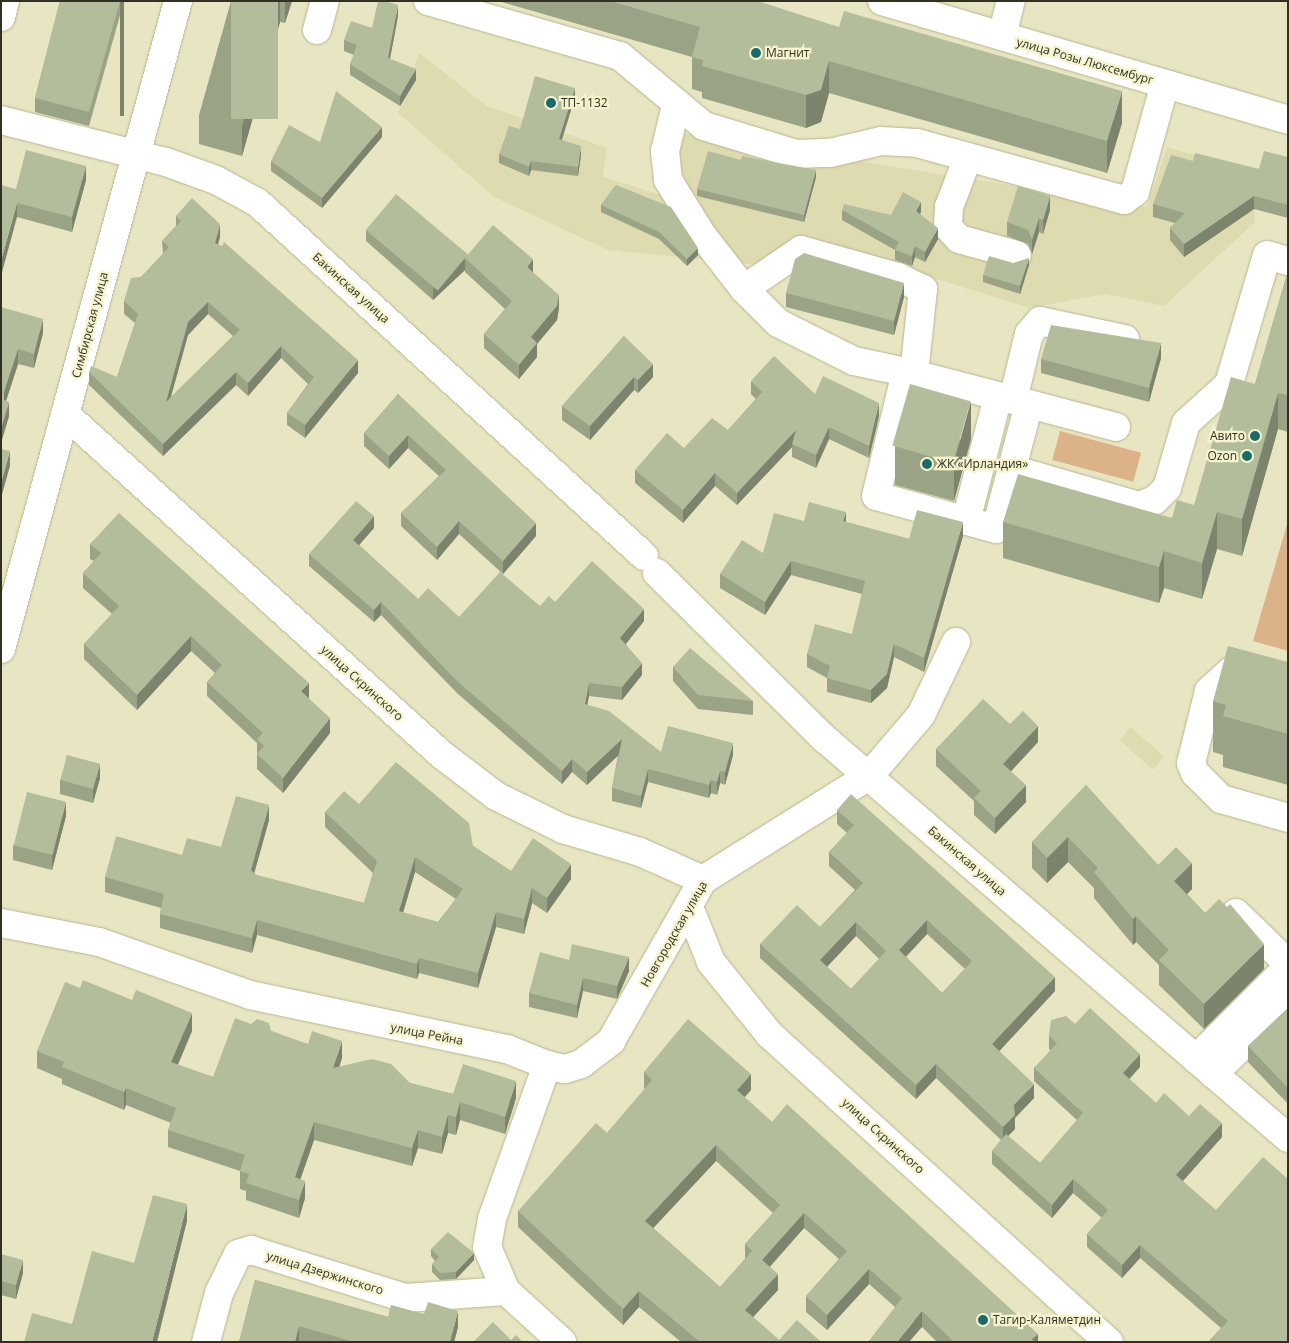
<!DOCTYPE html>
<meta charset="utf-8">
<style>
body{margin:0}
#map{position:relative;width:1289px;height:1343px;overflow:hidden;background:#e8e6c2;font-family:"Open Sans",sans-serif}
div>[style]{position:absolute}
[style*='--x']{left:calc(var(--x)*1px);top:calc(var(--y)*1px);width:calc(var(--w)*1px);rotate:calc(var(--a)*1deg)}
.built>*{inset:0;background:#dfdbb0;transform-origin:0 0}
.green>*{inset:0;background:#dcb388;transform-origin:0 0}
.roads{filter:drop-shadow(0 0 1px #b7b592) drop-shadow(0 0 1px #b7b592)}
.minor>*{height:28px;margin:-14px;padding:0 14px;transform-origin:14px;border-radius:14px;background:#fff}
.major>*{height:28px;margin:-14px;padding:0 14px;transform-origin:14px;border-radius:14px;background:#fff}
.wall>*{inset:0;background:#9aa386}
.shaded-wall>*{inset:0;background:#7d846d;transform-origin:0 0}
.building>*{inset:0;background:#b3bd9c;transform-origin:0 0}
.dots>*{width:14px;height:14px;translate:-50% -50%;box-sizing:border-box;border:2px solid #f6f3cf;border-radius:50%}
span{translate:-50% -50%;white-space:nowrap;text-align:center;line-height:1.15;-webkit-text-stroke:4.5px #f6f3cf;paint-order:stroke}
.poi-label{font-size:12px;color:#313022}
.left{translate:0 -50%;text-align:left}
.right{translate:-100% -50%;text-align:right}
.street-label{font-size:12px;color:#313022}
.frame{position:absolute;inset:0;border:2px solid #313022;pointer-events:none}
</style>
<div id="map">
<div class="built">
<div style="clip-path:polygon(419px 53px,487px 106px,607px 148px,603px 177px,664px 196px,682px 133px,1147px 207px,1167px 147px,1251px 172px,1255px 222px,1164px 306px,1105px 294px,1029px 308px,801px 236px,758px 265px,608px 250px,494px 197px,398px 113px)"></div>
<div style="left:1131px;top:727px;width:45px;height:17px;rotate:42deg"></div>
</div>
<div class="green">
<div style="left:1060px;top:431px;width:84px;height:30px;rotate:15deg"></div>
<div style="clip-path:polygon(1288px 521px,1288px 651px,1253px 641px)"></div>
</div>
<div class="roads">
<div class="minor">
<div style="--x:428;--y:1;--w:200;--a:16"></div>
<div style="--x:620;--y:56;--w:109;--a:39.8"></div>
<div style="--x:704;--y:126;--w:96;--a:16.9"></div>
<div style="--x:796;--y:154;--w:34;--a:-2"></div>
<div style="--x:830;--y:153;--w:52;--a:-13.2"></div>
<div style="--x:881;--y:141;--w:36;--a:3"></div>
<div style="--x:917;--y:143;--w:215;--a:15.4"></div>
<div style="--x:1124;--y:200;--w:14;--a:-36"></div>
<div style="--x:1135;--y:192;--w:112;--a:-74.5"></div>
<div style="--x:1;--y:17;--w:16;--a:-76"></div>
<div style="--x:317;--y:30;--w:30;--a:-75"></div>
<div style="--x:1002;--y:36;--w:36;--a:-76"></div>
<div style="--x:676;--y:105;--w:47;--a:103.4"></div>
<div style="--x:665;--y:151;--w:29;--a:84"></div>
<div style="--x:668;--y:180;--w:65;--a:58.3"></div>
<div style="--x:702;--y:235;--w:68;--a:52.1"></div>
<div style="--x:744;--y:289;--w:48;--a:45"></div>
<div style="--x:778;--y:323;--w:85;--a:26.6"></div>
<div style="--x:854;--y:361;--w:53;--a:11.9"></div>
<div style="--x:906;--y:372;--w:127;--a:14.6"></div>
<div style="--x:1029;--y:404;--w:129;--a:104.8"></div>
<div style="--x:996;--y:529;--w:124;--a:-164.6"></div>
<div style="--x:876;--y:496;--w:128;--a:-76.4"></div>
<div style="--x:1;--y:120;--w:170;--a:14.3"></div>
<div style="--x:166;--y:162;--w:53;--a:19.8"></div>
<div style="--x:216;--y:180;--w:48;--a:28.7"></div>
<div style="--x:258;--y:203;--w:523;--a:42.44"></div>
<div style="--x:968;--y:157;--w:53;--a:110.8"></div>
<div style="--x:949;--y:207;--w:20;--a:93"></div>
<div style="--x:948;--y:227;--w:16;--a:47"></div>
<div style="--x:959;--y:239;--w:60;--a:15.4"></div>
<div style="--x:744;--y:289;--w:69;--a:-34.4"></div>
<div style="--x:801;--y:250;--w:101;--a:15.6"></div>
<div style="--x:898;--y:277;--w:28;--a:26"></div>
<div style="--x:923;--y:289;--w:85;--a:96"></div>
<div style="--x:1013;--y:400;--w:68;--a:-76.4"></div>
<div style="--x:1029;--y:334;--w:17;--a:-50"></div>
<div style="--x:1040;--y:321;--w:87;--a:12"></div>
<div style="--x:1029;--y:404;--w:90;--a:14.8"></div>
<div style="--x:65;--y:414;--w:508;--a:42.13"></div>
<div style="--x:442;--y:755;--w:68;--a:37.2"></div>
<div style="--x:496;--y:796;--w:75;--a:26.2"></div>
<div style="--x:563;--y:829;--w:80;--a:16.6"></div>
<div style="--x:640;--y:852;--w:69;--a:24"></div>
<div style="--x:1011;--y:469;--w:133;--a:16.1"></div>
<div style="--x:1139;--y:506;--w:17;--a:-21"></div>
<div style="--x:1155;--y:500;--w:17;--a:-45"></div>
<div style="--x:1167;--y:488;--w:68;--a:-73.7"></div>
<div style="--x:1186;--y:423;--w:58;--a:-42.2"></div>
<div style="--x:1229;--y:384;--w:134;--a:-73.6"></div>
<div style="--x:1267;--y:255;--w:22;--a:16"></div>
<div style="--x:966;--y:521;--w:129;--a:-75.6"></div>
<div style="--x:657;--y:573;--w:236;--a:44.7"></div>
<div style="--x:825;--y:739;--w:611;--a:40.75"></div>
<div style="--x:1;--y:649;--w:672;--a:-74.72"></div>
<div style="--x:1288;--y:686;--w:59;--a:-165.3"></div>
<div style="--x:1231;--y:671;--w:30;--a:138"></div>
<div style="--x:1209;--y:691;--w:74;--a:104"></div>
<div style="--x:1191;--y:763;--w:11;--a:68"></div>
<div style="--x:1195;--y:773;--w:37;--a:45"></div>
<div style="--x:1221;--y:799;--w:70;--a:15.8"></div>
<div style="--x:689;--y:907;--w:59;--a:68.2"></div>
<div style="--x:711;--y:962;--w:92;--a:51.1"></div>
<div style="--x:769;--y:1034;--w:459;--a:42.2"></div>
<div style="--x:1236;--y:913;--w:73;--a:44.4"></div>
<div style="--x:1;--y:923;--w:100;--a:11"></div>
<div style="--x:99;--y:942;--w:160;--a:19.3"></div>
<div style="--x:250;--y:995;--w:263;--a:11.9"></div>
<div style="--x:507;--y:1049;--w:43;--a:21.8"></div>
<div style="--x:547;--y:1065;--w:164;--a:109.7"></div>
<div style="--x:492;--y:1219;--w:28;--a:100"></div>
<div style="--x:487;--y:1247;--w:48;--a:66.6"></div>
<div style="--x:506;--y:1291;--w:76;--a:42.3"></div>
<div style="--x:1196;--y:1059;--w:130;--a:-45"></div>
<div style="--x:547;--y:1065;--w:18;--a:13"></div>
<div style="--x:565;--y:1069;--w:17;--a:-17"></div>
<div style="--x:581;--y:1064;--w:38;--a:-37"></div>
<div style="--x:611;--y:1041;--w:185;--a:-60.3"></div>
<div style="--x:703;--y:880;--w:196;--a:-32.1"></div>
<div style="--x:869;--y:776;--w:80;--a:-49.6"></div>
<div style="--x:921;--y:715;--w:81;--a:-64.4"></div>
<div style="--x:1213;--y:1074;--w:105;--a:-44.2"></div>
<div style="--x:206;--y:1342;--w:51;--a:-75.1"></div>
<div style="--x:219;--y:1293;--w:43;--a:-64"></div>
<div style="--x:238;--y:1254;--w:14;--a:-17"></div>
<div style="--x:251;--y:1250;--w:161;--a:17.3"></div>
<div style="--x:405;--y:1298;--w:101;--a:-4"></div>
</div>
<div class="major">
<div style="--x:882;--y:1;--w:423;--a:16.3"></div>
</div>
</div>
<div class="wall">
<div style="clip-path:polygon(60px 1px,124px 1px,89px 126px,35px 112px,35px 98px)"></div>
<div style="clip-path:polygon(231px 1px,292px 1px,285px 23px,280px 22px,242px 156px,199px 144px,199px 115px)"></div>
<div style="clip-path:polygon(498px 1px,757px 1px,1122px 123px,1107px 173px,829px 93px,821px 122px,806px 128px,702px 98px,702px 92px,692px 89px,692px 57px)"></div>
<div style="clip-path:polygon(398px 16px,390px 59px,416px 80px,400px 106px,350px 75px,350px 64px,354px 55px,344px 51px,344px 40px)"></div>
<div style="clip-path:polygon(575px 97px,562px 140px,581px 155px,578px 176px,531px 170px,529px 176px,499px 163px,499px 154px,520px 129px)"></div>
<div style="clip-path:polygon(382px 137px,322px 208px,271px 171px,271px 161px,320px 142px)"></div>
<div style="clip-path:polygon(1288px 157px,1288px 218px,1254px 209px,1184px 257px,1170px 240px,1170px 228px,1175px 223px,1153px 217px,1153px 204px,1193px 161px,1259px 169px)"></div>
<div style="clip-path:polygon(816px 177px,804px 222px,697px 196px,697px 189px)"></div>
<div style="clip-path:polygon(86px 180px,72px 232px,17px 217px,16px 189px)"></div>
<div style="clip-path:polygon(616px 185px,698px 255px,687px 266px,659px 239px,601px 212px,601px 205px)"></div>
<div style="clip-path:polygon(842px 210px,891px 215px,921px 212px,920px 214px,938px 239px,925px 262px,915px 257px,912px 266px,895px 260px,895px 250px,842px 220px)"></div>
<div style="clip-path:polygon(1050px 210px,1043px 234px,1039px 232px,1032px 254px,1028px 244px,1007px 236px,1007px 222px)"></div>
<div style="clip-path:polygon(evenodd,176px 216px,220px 237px,218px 244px,358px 373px,305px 438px,287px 425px,287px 413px,308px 384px,281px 358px,248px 396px,236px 385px,163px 456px,89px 385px,89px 372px,117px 377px,135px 323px,124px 314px,124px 301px,141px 277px,163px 254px,162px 241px,176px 226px,176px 216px,208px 314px,233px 336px,171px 397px,188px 335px,208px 314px)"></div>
<div style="clip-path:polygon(366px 230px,468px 255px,533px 273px,559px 308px,557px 320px,537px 344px,537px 357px,519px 379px,484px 348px,484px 334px,505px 309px,465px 272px,465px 270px,433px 300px,366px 241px)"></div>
<div style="clip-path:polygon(1013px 263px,1029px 265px,1020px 294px,983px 282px,983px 275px)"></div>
<div style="clip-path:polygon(1288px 271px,1288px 432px,1278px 429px,1242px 556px,1217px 549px,1202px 599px,1164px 588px,1159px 603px,1003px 558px,1003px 522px,1172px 518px,1194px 505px,1255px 384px)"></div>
<div style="clip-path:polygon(786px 293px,904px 297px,894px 335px,786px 307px)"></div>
<div style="clip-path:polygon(1px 307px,43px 333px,34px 368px,18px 364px,6px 401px,9px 416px,1px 443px)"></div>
<div style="clip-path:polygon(624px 336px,653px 377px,638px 393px,634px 390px,590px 440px,562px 420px,562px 406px)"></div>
<div style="clip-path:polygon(1161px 358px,1149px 402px,1041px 373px,1041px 359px)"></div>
<div style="clip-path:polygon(751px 381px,815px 394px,879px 416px,869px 458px,829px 439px,816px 468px,792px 457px,792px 447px,737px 505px,715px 486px,683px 523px,635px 483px,635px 470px,728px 430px,756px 399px,751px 394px)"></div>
<div style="clip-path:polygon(398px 394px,536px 536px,503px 574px,459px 534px,437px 560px,401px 526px,401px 513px,439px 476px,408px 448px,389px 469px,364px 446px,364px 433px)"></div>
<div style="clip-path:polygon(971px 439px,954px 501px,895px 485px,895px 446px)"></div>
<div style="clip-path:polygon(804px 521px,846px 522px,909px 539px,963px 536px,924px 672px,894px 657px,887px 688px,871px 703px,827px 692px,827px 678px,807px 667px,807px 654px,852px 634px,862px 594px,791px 575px,765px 615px,720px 588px,720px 574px,763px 553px)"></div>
<div style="clip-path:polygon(374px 528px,359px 545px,418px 599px,459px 617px,540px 606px,555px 602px,644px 621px,626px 644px,642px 675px,622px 700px,589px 696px,587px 705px,661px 752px,733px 755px,725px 785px,720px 783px,717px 795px,711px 793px,709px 798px,648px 782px,641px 808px,612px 801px,612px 788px,618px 755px,587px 785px,572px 772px,562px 784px,458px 694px,381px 615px,374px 622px,309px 566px,309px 554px)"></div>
<div style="clip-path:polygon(90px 544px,309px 698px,308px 698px,330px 733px,283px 793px,257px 769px,257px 743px,207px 696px,207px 682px,215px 673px,191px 651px,137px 710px,84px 659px,84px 644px,112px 614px,83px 588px,83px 573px,94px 561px,90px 559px)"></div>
<div style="clip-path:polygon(1288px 662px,1288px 785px,1223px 767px,1223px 755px,1213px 752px,1213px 701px)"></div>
<div style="clip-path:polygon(673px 667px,753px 701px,753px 715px,698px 709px,673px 681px)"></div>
<div style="clip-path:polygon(1010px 724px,1038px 742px,1011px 771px,1026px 802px,995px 834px,974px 815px,974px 801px,936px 766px,936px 749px)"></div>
<div style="clip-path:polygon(100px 778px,93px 803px,60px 794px,60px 780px)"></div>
<div style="clip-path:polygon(1086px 785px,1158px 865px,1192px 889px,1187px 894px,1205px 913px,1264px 969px,1204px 1029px,1159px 985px,1159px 965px,1136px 942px,1133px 945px,1094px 898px,1094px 888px,1068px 862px,1047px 883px,1032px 868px,1032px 842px)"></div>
<div style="clip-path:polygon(evenodd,359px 804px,473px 846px,511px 871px,571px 879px,547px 913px,532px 903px,524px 934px,496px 927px,478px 988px,419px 973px,417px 979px,257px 935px,252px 953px,160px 928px,160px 914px,161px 908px,105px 892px,105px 877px,182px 855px,221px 847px,269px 820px,254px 873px,256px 875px,364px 903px,373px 873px,325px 827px,325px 812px,359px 804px,415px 872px,456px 899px,438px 922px,403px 913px,415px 872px)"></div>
<div style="clip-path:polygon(evenodd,837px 810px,1055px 991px,999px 1051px,1034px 1098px,1015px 1118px,1015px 1129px,1008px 1136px,1040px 1163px,1077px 1120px,1034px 1081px,1034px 1068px,1051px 1051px,1049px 1049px,1049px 1036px,1075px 1024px,1140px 1067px,1129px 1079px,1156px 1103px,1189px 1116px,1222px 1137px,1182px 1181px,1288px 1342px,1210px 1342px,1210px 1340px,1221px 1328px,1140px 1258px,1122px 1278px,1087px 1247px,1087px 1234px,1102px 1218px,1073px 1193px,1052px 1218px,992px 1164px,992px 1151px,1001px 1140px,936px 1078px,916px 1099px,760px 958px,760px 944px,820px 927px,855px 890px,829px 866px,829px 852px,847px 833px,837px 824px,837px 810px,927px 934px,965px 969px,942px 993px,906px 957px,927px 934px,837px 810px,856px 936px,879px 959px,851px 989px,827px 967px,856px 936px)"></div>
<div style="clip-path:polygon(66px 816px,52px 870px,13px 860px,13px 845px)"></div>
<div style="clip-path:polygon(569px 960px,629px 971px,617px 999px,583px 991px,577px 1018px,529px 1007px,529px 993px)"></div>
<div style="clip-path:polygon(1288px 1008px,1288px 1104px,1248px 1062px,1248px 1046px)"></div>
<div style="clip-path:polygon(192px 1031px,178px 1065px,213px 1077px,271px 1031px,342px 1058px,339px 1067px,410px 1083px,453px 1094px,516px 1098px,505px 1134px,460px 1120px,456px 1135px,448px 1133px,442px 1154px,418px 1148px,412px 1166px,314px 1140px,300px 1179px,305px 1198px,299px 1218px,246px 1200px,246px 1191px,240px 1189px,240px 1171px,168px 1147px,168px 1130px,171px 1123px,126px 1105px,124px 1110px,62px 1084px,62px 1079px,37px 1068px,37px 1051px)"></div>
<div style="clip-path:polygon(evenodd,644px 1072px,751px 1090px,744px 1097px,772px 1122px,1038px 1342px,937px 1342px,922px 1327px,895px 1307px,869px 1284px,827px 1330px,806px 1312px,806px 1296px,839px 1259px,804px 1228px,770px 1267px,778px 1290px,753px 1317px,779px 1340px,821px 1342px,681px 1342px,639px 1307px,623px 1325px,518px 1227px,518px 1211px,607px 1133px,645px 1089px,644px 1088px,644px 1072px,716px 1161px,773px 1213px,745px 1244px,745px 1259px,720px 1287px,653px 1228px,716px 1161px)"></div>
<div style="clip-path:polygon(431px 1249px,474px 1260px,456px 1279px,440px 1280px,432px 1272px,432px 1264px,435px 1261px,431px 1256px)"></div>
<div style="clip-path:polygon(1px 1254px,23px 1273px,16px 1299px,1px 1295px)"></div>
<div style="clip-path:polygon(255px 1280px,388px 1317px,458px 1327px,454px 1342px,239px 1342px)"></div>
</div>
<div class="shaded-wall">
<div style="left:120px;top:1px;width:4px;height:115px"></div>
<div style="clip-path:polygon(278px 1px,280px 1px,280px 22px,242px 156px,242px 127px)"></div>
<div style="clip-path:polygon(285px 1px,292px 1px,285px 23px)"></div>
<div style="clip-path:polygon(398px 5px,398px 16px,388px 69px,388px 58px)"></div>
<div style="clip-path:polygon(829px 61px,829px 93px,821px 122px,806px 128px,806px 95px)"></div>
<div style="clip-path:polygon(416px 69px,416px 80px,400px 106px,400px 96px)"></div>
<div style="clip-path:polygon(575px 88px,575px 97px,559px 148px,559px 139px)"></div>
<div style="clip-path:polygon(1122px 91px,1122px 123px,1107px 173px,1107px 141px)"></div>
<div style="clip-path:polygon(382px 127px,382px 137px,322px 208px,322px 198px)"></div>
<div style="clip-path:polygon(581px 146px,581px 155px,578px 176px,578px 167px)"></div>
<div style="clip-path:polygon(531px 161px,531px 170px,529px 176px,529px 167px)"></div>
<div style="clip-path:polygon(86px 166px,86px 180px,72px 232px,72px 217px)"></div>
<div style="clip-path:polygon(816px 170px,816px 177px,804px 222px,804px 215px)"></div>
<div style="clip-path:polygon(1050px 196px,1050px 210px,1043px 234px,1043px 220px)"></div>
<div style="clip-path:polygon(1254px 196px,1254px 209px,1184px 257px,1184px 244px)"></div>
<div style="clip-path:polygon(921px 202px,921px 212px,916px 221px,916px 211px)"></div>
<div style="clip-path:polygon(17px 203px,17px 217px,1px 276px,1px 261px)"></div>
<div style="clip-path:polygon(1039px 218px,1039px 232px,1032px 254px,1032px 240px)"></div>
<div style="clip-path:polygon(220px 224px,220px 237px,215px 256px,215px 243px)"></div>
<div style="clip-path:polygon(938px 228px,938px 239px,925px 262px,925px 252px)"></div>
<div style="clip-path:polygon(915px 246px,915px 257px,912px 266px,912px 256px)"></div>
<div style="clip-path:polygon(698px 248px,698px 255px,687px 266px,687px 259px)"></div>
<div style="clip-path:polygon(465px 258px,465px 270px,433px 300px,433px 289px)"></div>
<div style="clip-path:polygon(1029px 258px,1029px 265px,1020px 294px,1020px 286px)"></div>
<div style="clip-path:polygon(533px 259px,533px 273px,527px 267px)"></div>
<div style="clip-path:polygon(904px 283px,904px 297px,894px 335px,894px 321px)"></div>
<div style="clip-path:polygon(559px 295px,559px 308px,557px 320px,537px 344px,537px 357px,519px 379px,519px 365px,531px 337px)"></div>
<div style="clip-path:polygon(208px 302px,208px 314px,188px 335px,166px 414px,166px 402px,188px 322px)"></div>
<div style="clip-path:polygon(43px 319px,43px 333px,34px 368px,34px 354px)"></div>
<div style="clip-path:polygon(1161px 343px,1161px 358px,1149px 402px,1149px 388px)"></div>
<div style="clip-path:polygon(281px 346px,281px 358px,248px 396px,248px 383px)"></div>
<div style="clip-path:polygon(18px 349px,18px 364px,4px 407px,4px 392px)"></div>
<div style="clip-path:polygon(358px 360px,358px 373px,305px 438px,305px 425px)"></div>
<div style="clip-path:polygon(653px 364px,653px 377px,638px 393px,638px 380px)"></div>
<div style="clip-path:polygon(236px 372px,236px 385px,163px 456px,163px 444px)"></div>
<div style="clip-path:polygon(634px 377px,634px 390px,590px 440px,590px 426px)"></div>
<div style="clip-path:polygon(1278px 393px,1278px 429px,1242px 556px,1242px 519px)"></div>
<div style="clip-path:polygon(971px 401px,971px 439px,954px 501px,954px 463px)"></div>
<div style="clip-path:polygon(9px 402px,9px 416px,1px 443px,1px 429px)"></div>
<div style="clip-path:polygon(879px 403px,879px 416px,869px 458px,869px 446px)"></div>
<div style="clip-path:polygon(829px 427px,829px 439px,816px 468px,816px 455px)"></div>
<div style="clip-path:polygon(796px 430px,792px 447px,737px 505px,737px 493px)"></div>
<div style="clip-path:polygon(408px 435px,408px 448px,389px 469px,389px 456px)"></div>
<div style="clip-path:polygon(10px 451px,10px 466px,1px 498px,1px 483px)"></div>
<div style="clip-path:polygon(715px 473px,715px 486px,683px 523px,683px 510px)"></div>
<div style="clip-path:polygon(846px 512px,846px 526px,843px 521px)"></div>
<div style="clip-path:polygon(1217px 512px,1217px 549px,1202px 599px,1202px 563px)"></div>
<div style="clip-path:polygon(374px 516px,374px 528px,353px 552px,353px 540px)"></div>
<div style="clip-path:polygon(459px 521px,459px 534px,437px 560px,437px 547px)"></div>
<div style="clip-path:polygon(963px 522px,963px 536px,924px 672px,924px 658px)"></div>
<div style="clip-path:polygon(536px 523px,536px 536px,503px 574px,503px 561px)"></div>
<div style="clip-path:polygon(1164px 551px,1164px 588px,1159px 603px,1159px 567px)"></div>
<div style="clip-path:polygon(791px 561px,791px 575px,765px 615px,765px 602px)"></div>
<div style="clip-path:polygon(381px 602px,381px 615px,374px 622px,374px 610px)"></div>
<div style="clip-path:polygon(644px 609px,644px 621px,620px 651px,620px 638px)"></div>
<div style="clip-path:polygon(191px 636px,191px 651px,137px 710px,137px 695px)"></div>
<div style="clip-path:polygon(894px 644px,894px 657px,887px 688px,871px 703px,871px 690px)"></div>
<div style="clip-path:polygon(642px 663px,642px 675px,622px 700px,622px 687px)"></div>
<div style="clip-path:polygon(309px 683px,309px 698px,301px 706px,301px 691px)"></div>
<div style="clip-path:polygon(589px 683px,589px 696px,585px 717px,585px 704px)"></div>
<div style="clip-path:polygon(330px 718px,330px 733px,283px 793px,283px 778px)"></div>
<div style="clip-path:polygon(1038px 726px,1038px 742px,1003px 780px,1003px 764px)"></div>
<div style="clip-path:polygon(622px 739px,622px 752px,587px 785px,587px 772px)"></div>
<div style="clip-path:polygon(733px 743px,733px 755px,725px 785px,725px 772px)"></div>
<div style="clip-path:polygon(572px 759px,572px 772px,562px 784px,562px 771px)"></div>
<div style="clip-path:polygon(100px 764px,100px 778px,93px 803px,93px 789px)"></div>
<div style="clip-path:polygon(648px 769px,648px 782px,641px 808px,641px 796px)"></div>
<div style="clip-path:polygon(720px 771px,720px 783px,717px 795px,717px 782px)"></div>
<div style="clip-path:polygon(711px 780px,711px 793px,709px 798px,709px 785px)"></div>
<div style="clip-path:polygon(1026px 785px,1026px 802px,995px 834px,995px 818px)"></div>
<div style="clip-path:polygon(66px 802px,66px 816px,52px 870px,52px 855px)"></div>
<div style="clip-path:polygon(269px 805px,269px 820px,251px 885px,251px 870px)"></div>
<div style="clip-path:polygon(1068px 837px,1068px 862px,1047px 883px,1047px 858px)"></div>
<div style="clip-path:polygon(415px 857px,415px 872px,399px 926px,399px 911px)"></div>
<div style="clip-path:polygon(1192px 863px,1192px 889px,1174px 907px,1174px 881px)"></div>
<div style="clip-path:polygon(571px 864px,571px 879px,547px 913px,547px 898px)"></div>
<div style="clip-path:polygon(532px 888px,532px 903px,524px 934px,524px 919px)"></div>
<div style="clip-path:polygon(496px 912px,496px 927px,478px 988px,478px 973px)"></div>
<div style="clip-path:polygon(1136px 916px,1136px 942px,1133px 945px,1133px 919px)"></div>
<div style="clip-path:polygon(257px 920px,257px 935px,252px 953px,252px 938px)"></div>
<div style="clip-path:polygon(927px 920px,927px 934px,899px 964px,899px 950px)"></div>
<div style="clip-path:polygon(856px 922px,856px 936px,820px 974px,820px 960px)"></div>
<div style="clip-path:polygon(1264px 944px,1264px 969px,1204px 1029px,1204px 1004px)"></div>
<div style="clip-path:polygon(629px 957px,629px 971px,617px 999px,617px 986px)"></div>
<div style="clip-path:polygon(419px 958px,419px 973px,417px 979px,417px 964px)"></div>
<div style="clip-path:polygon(1055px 977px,1055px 991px,992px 1059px,992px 1044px)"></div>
<div style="clip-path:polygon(583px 978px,583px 991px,577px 1018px,577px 1005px)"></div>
<div style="clip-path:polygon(192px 1013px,192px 1031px,171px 1080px,171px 1062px)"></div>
<div style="clip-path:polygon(342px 1041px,342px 1058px,333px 1086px,333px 1068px)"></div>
<div style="clip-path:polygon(1140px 1054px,1140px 1067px,1123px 1086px,1123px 1073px)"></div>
<div style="clip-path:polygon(936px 1064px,936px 1078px,916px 1099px,916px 1085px)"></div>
<div style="clip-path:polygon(751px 1074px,751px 1090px,737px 1106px,737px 1090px)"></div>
<div style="clip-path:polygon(516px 1081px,516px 1098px,505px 1134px,505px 1117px)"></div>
<div style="clip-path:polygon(1034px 1084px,1034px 1098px,1015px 1118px,1015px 1129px,1003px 1141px,1003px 1127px,1014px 1105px)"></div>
<div style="clip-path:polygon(126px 1088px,126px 1105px,124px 1110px,124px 1092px)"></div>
<div style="clip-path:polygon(460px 1102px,460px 1120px,456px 1135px,456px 1117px)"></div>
<div style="clip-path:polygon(448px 1115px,448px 1133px,442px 1154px,442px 1137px)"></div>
<div style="clip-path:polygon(314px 1122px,314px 1140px,295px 1195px,295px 1177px)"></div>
<div style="clip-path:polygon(1222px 1123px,1222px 1137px,1176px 1189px,1176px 1175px)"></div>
<div style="clip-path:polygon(418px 1130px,418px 1148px,412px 1166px,412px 1148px)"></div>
<div style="clip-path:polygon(716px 1145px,716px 1161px,645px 1237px,645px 1221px)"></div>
<div style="clip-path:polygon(1073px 1179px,1073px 1193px,1052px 1218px,1052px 1205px)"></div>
<div style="clip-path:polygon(305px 1181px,305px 1198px,299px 1218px,299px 1200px)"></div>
<div style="clip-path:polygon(187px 1204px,187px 1221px,157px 1342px,152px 1342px)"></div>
<div style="clip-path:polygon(804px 1213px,804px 1228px,762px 1275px,762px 1260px)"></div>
<div style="clip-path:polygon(1140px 1245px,1140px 1258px,1122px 1278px,1122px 1265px)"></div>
<div style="clip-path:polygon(474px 1253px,474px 1260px,456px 1279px,456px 1272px)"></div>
<div style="clip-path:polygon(23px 1260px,23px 1273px,16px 1299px,16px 1285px)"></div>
<div style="clip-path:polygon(869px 1269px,869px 1284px,827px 1330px,827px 1315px)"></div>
<div style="clip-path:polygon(778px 1274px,778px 1290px,745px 1326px,745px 1310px)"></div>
<div style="clip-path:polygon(639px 1291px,639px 1307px,623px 1325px,623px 1309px)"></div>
<div style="clip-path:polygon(458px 1311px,458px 1327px,454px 1342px,450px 1342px)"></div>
<div style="clip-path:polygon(922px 1311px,922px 1327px,909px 1342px,897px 1342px)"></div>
<div style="clip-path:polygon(299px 1326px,299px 1342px,295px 1342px)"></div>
<div style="clip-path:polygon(1038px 1334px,1038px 1342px,1032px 1342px,1032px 1339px)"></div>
</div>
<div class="building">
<div style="clip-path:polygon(60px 1px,120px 1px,89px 112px,35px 98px)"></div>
<div style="left:231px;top:1px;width:47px;height:118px"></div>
<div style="clip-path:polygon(378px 1px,385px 1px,398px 5px,388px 58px,416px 69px,400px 96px,350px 64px,357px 45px,344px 40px,351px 21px,372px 28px)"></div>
<div style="clip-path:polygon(610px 1px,757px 1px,839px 27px,844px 11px,1122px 91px,1107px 141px,829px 61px,821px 90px,806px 95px,702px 66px,703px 60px,692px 57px,700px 27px)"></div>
<div style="clip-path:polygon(535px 76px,575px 88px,559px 139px,581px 146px,578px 167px,531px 161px,529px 167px,499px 154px,509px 126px,520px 129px)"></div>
<div style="clip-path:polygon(336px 91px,382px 127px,322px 198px,271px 161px,289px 125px,320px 142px)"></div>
<div style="clip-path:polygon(26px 150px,86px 166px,72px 217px,17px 203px,1px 261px,1px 185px,16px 189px)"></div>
<div style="clip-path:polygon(708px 151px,741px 160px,742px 156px,816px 170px,804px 215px,697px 189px)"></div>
<div style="clip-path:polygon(1264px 151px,1288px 157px,1288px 205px,1254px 196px,1184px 244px,1170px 228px,1185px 213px,1153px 204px,1171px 155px,1193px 161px,1195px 153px,1259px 169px)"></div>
<div style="clip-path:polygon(616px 185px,671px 207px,698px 248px,687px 259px,659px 232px,601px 205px)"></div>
<div style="clip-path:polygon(1018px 186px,1050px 196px,1043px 220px,1039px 218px,1032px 240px,1028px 230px,1007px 222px)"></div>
<div style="clip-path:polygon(903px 192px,921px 202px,916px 211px,938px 228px,925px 252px,915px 246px,912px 256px,895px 250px,899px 242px,842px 210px,844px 204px,891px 215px)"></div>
<div style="left:396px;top:194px;width:94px;height:47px;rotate:40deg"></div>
<div style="clip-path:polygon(evenodd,192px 198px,220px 224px,215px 243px,222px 246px,224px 242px,358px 360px,305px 425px,287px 413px,314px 377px,281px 346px,248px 383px,236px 372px,163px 444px,89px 372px,91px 366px,117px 377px,138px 314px,124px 301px,131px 278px,141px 277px,169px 247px,162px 241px,181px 221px,176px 216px,192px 198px,208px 302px,240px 330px,166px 402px,188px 322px,208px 302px)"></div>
<div style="clip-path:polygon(493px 225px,533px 259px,527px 267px,559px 295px,557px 306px,531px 337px,537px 343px,519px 365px,484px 334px,512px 301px,465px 258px)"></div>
<div style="clip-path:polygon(804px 253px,904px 283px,894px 321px,786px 293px,795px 259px)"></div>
<div style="clip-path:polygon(989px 256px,1013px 263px,1029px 258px,1020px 286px,983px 275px)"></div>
<div style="clip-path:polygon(1288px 271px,1288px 395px,1278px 393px,1242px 519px,1217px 512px,1202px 563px,1164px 551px,1159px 567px,1003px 522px,1018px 474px,1172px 518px,1177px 500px,1194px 505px,1231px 377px,1255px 384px)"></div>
<div style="clip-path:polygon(1px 307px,43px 319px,34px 354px,18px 349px,4px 392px,4px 400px,9px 402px,1px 429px)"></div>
<div style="clip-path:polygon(1051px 325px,1161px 343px,1149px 388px,1041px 359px)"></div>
<div style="clip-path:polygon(624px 336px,653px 364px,638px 380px,634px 377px,590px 426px,562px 406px)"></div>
<div style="clip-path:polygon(774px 356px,815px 394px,823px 376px,879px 403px,869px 446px,829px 427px,816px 455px,792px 444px,796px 430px,737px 493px,715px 473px,683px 510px,635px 470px,667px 433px,684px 448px,712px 418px,728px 430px,762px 392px,751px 381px)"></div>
<div style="left:910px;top:384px;width:63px;height:64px;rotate:16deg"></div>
<div style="clip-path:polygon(398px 394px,536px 523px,503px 561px,459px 521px,437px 547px,401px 513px,446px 470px,408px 435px,389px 456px,364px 433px)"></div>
<div style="clip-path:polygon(1px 449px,10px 451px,1px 483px)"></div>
<div style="clip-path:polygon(356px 501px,374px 516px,353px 540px,418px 599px,428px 588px,459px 617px,500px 572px,540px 606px,549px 596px,555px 602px,592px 561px,644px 609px,620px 638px,642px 663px,622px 687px,589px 683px,585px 704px,609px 711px,661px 752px,668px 726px,733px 743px,725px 772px,720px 771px,717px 782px,711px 780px,709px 785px,648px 769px,641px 796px,612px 788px,622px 739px,587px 772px,572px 759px,562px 771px,458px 682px,381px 602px,374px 610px,309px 554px)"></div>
<div style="clip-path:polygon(809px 502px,846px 512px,843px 521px,909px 539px,917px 510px,963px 522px,924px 658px,894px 644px,887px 674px,871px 690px,827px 678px,830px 666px,807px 654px,815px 624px,852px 634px,865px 581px,791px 561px,765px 602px,720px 574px,742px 540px,763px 553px,774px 513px,804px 521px)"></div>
<div style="clip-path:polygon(119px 513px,309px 683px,301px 691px,330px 718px,283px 778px,257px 754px,264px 746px,257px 739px,263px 733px,207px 682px,222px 665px,191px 636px,137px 695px,84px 644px,119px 606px,83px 573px,101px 553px,90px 544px)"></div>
<div style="clip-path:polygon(1228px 646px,1288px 662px,1288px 734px,1223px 716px,1226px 705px,1213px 701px)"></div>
<div style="clip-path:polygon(690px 648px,753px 701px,698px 695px,673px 667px)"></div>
<div style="clip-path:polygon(983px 699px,1010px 724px,1023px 711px,1038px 726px,1003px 764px,1026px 785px,995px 818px,974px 798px,981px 791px,936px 749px)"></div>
<div style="left:67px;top:755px;width:34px;height:26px;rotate:15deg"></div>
<div style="clip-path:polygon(evenodd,396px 762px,469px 823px,473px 846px,511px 871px,533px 838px,571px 864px,547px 898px,532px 888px,524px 919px,496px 912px,478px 973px,419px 958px,417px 964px,257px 920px,252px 938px,160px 914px,164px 894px,105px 877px,116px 836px,182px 855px,187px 838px,221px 847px,236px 796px,269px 805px,251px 870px,256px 875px,364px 903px,377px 861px,325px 812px,344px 791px,359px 804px,396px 762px,415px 857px,463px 889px,438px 922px,399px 911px,415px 857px)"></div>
<div style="clip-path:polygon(1086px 785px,1158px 865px,1176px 847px,1192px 863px,1174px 881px,1205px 913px,1219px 899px,1227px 907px,1230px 904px,1264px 944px,1204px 1004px,1159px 960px,1169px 950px,1136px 916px,1133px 919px,1094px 872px,1098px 868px,1068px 837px,1047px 858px,1032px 842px)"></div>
<div style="left:27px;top:792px;width:40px;height:55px;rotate:14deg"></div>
<div style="clip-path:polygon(evenodd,851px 794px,1055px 977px,992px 1044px,1034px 1084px,1014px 1105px,1015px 1115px,1003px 1127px,936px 1064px,916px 1085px,760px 944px,797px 905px,820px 927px,863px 883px,829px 852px,854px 825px,837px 810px,851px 794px,927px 920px,972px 961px,942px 993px,899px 950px,927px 920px,851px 794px,856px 922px,886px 951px,851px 989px,820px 960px,856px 922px)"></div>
<div style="clip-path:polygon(572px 944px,629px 957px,617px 986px,583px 978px,577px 1005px,529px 993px,540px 952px,569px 960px)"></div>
<div style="clip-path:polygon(83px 980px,132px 1000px,136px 990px,192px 1013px,171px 1062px,213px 1077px,235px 1018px,251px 1024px,257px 1019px,269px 1023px,271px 1031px,308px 1044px,312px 1031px,342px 1041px,333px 1068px,372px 1059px,391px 1064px,410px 1083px,453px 1094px,463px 1064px,516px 1081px,505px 1117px,460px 1102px,456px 1117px,448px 1115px,442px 1137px,418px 1130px,412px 1148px,314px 1122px,295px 1177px,305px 1181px,299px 1200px,246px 1183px,249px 1174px,240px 1171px,245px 1155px,168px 1130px,176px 1108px,126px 1088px,124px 1092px,62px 1067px,64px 1062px,37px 1051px,65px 982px,80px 988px)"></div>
<div style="clip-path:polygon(1090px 1008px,1140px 1054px,1123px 1073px,1156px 1103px,1164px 1093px,1189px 1116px,1200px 1104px,1222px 1123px,1176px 1175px,1216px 1210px,1263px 1157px,1288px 1179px,1288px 1342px,1212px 1342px,1210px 1340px,1228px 1321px,1140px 1245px,1122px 1265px,1087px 1234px,1108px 1210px,1073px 1179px,1052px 1205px,992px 1151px,1006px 1134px,1040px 1163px,1083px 1113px,1034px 1068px,1057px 1043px,1049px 1036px,1051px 1020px,1066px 1016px,1075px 1024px)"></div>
<div style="clip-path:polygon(1288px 1008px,1288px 1088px,1248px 1046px)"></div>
<div style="clip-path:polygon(688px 1019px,751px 1074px,737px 1090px,772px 1122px,787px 1104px,1038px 1334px,1032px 1339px,1035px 1342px,954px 1342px,922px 1311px,897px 1342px,868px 1342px,902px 1298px,869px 1269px,827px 1315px,806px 1296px,847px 1251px,804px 1213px,762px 1260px,745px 1244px,780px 1205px,716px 1145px,645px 1221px,720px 1287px,752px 1251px,778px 1274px,745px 1310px,779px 1340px,797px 1320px,821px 1342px,700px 1342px,639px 1291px,623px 1309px,518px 1211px,596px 1123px,607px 1133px,652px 1080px,644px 1072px)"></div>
<div style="clip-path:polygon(153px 1195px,187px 1204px,152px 1342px,24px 1342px,32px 1313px,72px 1324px,92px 1251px,134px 1263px)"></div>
<div style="clip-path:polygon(448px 1232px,474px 1253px,456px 1272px,440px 1273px,432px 1264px,439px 1257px,431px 1249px)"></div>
<div style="clip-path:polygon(1px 1254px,23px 1260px,16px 1285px,1px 1281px)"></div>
<div style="clip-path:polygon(255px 1280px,388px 1317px,391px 1305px,424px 1314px,428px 1302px,458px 1311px,450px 1342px,350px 1342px,351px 1341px,299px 1326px,295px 1342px,239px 1342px)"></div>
<div style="clip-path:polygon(493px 1322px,511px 1340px,516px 1335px,523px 1342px,473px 1342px)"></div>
</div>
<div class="dots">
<div style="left:756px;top:53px;background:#1c696a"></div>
<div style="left:551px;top:103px;background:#1c696a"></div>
<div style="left:1255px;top:436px;background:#1c696a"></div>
<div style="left:1247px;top:456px;background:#1c696a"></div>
<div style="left:927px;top:464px;background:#1c696a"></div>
<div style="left:983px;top:1320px;background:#1c696a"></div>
</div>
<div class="poi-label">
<span class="left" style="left:766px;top:53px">Магнит</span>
<span class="left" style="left:561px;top:103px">ТП-1132</span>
<span class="right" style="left:1245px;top:436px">Авито</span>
<span class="right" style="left:1237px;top:456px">Ozon</span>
<span class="left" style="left:937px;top:464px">ЖК «Ирландия»</span>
<span class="left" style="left:993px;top:1320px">Тагир-Каляметдин</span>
</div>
<div class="street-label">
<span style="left:1085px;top:61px;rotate:16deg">улица Розы Люксембург</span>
<span style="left:351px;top:288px;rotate:42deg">Бакинская улица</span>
<span style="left:90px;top:325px;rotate:-75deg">Симбирская улица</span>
<span style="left:362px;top:683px;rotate:42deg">улица Скринского</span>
<span style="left:967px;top:861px;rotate:41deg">Бакинская улица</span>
<span style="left:674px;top:934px;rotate:-60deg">Новгородская улица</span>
<span style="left:427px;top:1034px;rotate:11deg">улица Рейна</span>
<span style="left:883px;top:1136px;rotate:42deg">улица Скринского</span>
<span style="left:325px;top:1273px;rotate:17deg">улица Дзержинского</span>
</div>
<div class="frame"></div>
</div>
